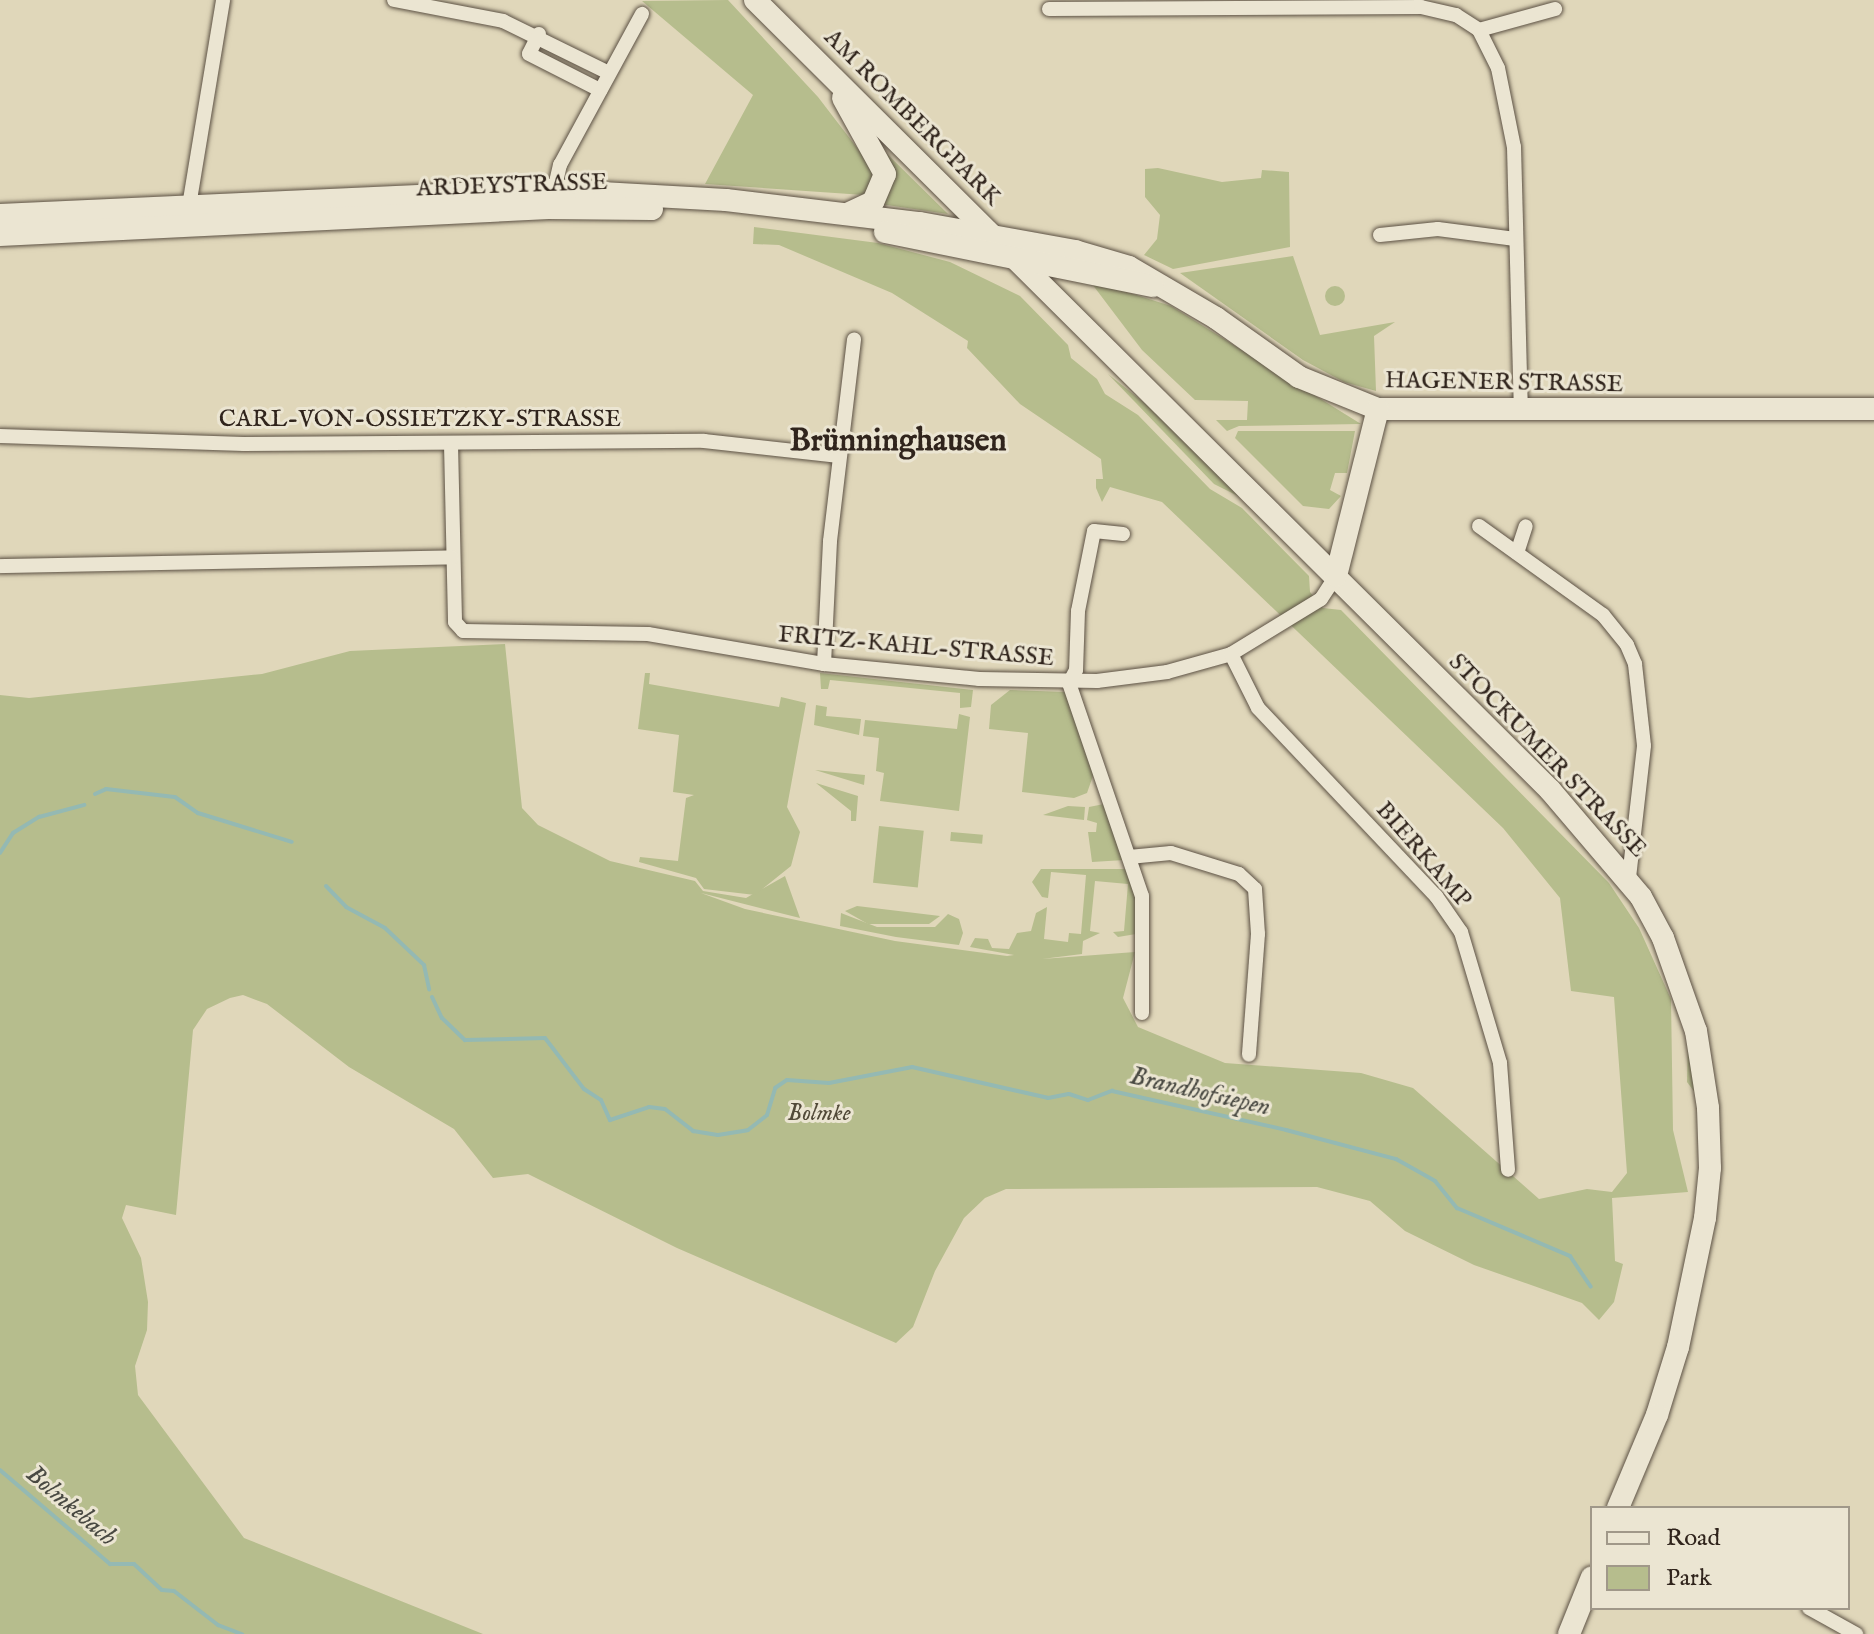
<!DOCTYPE html>
<meta charset="utf-8">
<style>
body{margin:0}
#map{position:relative;width:1874px;height:1634px;overflow:hidden;background:#e0d7ba;font-family:"IM FELL English",serif}
div>[style]{position:absolute}
[style*='--x']{left:calc(var(--x)*1px);top:calc(var(--y)*1px);width:calc(var(--w)*1px);rotate:calc(var(--a)*1deg)}
.green>*{inset:0;background:#b6bd8d;transform-origin:0 0}
.round{border-radius:50%}
.stream>*{height:4px;margin:-2px;padding:0 2px;transform-origin:2px;border-radius:2px;background:#94b9b3}
.roads{filter:drop-shadow(0 0 2px #5c5144) drop-shadow(0 0 2px #5c5144)}
.street>*{height:14px;margin:-7px;padding:0 7px;transform-origin:7px;border-radius:7px;background:#ebe5d2}
.secondary>*{height:22px;margin:-11px;padding:0 11px;transform-origin:11px;border-radius:11px;background:#ebe5d2}
span{translate:-50% -50%;white-space:nowrap;text-align:center;line-height:1.15;-webkit-text-stroke:6px #ebe5d2;paint-order:stroke}
.street-label{font-size:24px;color:#30241c}
.park-label{font-size:24px;color:#524a38;font-style:italic}
.water-label{font-size:26px;color:#494942;font-style:italic}
.district-label{font-size:32px;color:#30241c;font-weight:700}
.legend{position:absolute;left:1590px;top:1506px;width:260px;height:104px;box-sizing:border-box;background:#ebe5d2;border:2px solid #a09889;margin:0;padding:10px 14px;list-style:none;font-size:24px;color:#30241c}
.legend li{display:flex;align-items:center;gap:16px;height:40px}
.legend b{width:40px;border:2px solid #a09889}
</style>
<div id="map">
<div class="green">
<div style="clip-path:polygon(728px 0,818px 97px,871px 166px,874px 182px,864px 195px,705px 184px,753px 95px,642px 1px)"></div>
<div style="clip-path:polygon(880px 147px,948px 214px,880px 204px)"></div>
<div style="clip-path:polygon(1158px 168px,1222px 182px,1261px 178px,1262px 170px,1289px 172px,1290px 247px,1173px 269px,1144px 255px,1157px 239px,1160px 215px,1145px 197px,1145px 169px)"></div>
<div style="clip-path:polygon(754px 227px,878px 243px,950px 262px,1020px 296px,1068px 345px,1071px 358px,1097px 379px,1105px 394px,1138px 415px,1210px 489px,1242px 508px,1309px 576px,1310px 592px,1323px 608px,1341px 610px,1609px 883px,1639px 928px,1671px 999px,1673px 1130px,1688px 1192px,1612px 1198px,1615px 1261px,1623px 1264px,1614px 1302px,1599px 1320px,1582px 1303px,1474px 1265px,1405px 1231px,1370px 1201px,1317px 1187px,1006px 1189px,985px 1198px,964px 1218px,935px 1271px,913px 1327px,896px 1343px,677px 1248px,528px 1174px,493px 1178px,454px 1129px,349px 1067px,267px 1004px,243px 995px,230px 998px,207px 1009px,193px 1030px,176px 1215px,126px 1205px,122px 1218px,141px 1258px,148px 1302px,147px 1330px,135px 1366px,138px 1395px,244px 1538px,483px 1634px,0 1634px,0 695px,29px 698px,262px 674px,350px 651px,505px 644px,522px 808px,538px 825px,610px 861px,695px 881px,703px 891px,746px 898px,785px 876px,800px 918px,701px 893px,745px 909px,895px 941px,1007px 956px,1014px 955px,970px 947px,975px 938px,988px 939px,992px 948px,1009px 949px,1017px 933px,1031px 931px,1036px 913px,1047px 907px,1044px 939px,1068px 942px,1069px 933px,1081px 934px,1086px 875px,1051px 872px,1048px 898px,1042px 897px,1032px 882px,1041px 869px,1127px 869px,1137px 899px,1136px 934px,1118px 937px,1113px 932px,1124px 931px,1128px 884px,1095px 881px,1090px 931px,1100px 933px,1083px 941px,1082px 954px,1042px 959px,1135px 952px,1123px 998px,1138px 1027px,1225px 1063px,1361px 1073px,1413px 1088px,1539px 1199px,1587px 1189px,1612px 1192px,1627px 1173px,1614px 997px,1571px 991px,1560px 898px,1503px 828px,1162px 502px,1110px 487px,1102px 502px,1096px 488px,1096px 479px,1103px 479px,1101px 459px,1020px 404px,967px 348px,968px 341px,892px 293px,779px 245px,753px 244px)"></div>
<div style="clip-path:polygon(1293px 256px,1320px 335px,1395px 322px,1374px 336px,1376px 391px,1344px 382px,1303px 360px,1180px 273px)"></div>
<div style="clip-path:polygon(1089px 280px,1171px 306px,1361px 424px,1239px 426px,1227px 431px,1216px 420px,1247px 420px,1248px 401px,1195px 400px,1142px 350px)"></div>
<div class="round" style="left:1325px;top:286px;width:20px;height:20px"></div>
<div style="clip-path:polygon(1108px 374px,1152px 409px,1246px 500px,1214px 484px)"></div>
<div style="clip-path:polygon(1238px 431px,1355px 431px,1347px 473px,1335px 473px,1330px 490px,1341px 496px,1329px 509px,1303px 506px,1235px 438px)"></div>
<div style="clip-path:polygon(645px 673px,650px 673px,649px 684px,779px 707px,781px 697px,806px 703px,787px 807px,800px 832px,791px 866px,755px 895px,704px 889px,696px 878px,639px 862px,640px 857px,678px 861px,686px 798px,694px 795px,673px 792px,679px 735px,638px 729px)"></div>
<div style="clip-path:polygon(820px 673px,973px 690px,971px 707px,960px 708px,960px 693px,830px 680px,828px 689px,821px 689px)"></div>
<div style="clip-path:polygon(1010px 690px,1065px 692px,1094px 773px,1087px 793px,1074px 798px,1022px 792px,1028px 733px,989px 729px,991px 705px)"></div>
<div style="clip-path:polygon(816px 705px,827px 707px,826px 716px,861px 719px,859px 735px,814px 725px)"></div>
<div style="clip-path:polygon(959px 714px,970px 717px,959px 811px,880px 801px,884px 773px,876px 771px,879px 738px,863px 736px,865px 720px,957px 729px)"></div>
<div style="clip-path:polygon(815px 770px,865px 775px,864px 785px)"></div>
<div style="clip-path:polygon(816px 783px,858px 796px,856px 821px,851px 821px,851px 811px)"></div>
<div style="clip-path:polygon(1104px 804px,1124px 860px,1092px 862px,1088px 832px,1096px 832px,1097px 823px,1087px 820px,1089px 807px)"></div>
<div style="clip-path:polygon(1068px 806px,1085px 807px,1084px 820px,1043px 815px)"></div>
<div style="left:879px;top:826px;width:45px;height:57px;rotate:6deg"></div>
<div style="left:951px;top:832px;width:32px;height:9px;rotate:5deg"></div>
<div style="clip-path:polygon(857px 906px,940px 916px,929px 924px,868px 924px,845px 911px)"></div>
<div style="clip-path:polygon(841px 913px,877px 927px,935px 927px,948px 914px,959px 919px,963px 933px,959px 945px,896px 937px,840px 926px)"></div>
<div style="clip-path:polygon(1688px 1042px,1696px 1094px,1687px 1082px)"></div>
</div>
<div class="stream">
<div style="--x:95;--y:794;--w:12;--a:-24"></div>
<div style="--x:106;--y:789;--w:69;--a:6.6"></div>
<div style="--x:175;--y:797;--w:28;--a:35"></div>
<div style="--x:198;--y:813;--w:98;--a:17.1"></div>
<div style="--x:0;--y:853;--w:24;--a:-57"></div>
<div style="--x:13;--y:833;--w:31;--a:-32"></div>
<div style="--x:39;--y:817;--w:47;--a:-14.9"></div>
<div style="--x:326;--y:886;--w:29;--a:46"></div>
<div style="--x:346;--y:907;--w:44;--a:28.3"></div>
<div style="--x:385;--y:928;--w:54;--a:43.5"></div>
<div style="--x:424;--y:965;--w:25;--a:78"></div>
<div style="--x:432;--y:997;--w:23;--a:65"></div>
<div style="--x:442;--y:1018;--w:32;--a:44"></div>
<div style="--x:465;--y:1040;--w:80;--a:-1.4"></div>
<div style="--x:545;--y:1038;--w:64;--a:52.6"></div>
<div style="--x:584;--y:1089;--w:20;--a:33"></div>
<div style="--x:601;--y:1100;--w:22;--a:66"></div>
<div style="--x:610;--y:1120;--w:41;--a:-18.4"></div>
<div style="--x:649;--y:1107;--w:16;--a:7"></div>
<div style="--x:665;--y:1109;--w:36;--a:38"></div>
<div style="--x:693;--y:1131;--w:25;--a:9"></div>
<div style="--x:718;--y:1135;--w:30;--a:-9"></div>
<div style="--x:748;--y:1130;--w:24;--a:-38"></div>
<div style="--x:767;--y:1115;--w:28;--a:-73"></div>
<div style="--x:775;--y:1088;--w:14;--a:-34"></div>
<div style="--x:787;--y:1080;--w:42;--a:4.1"></div>
<div style="--x:829;--y:1083;--w:85;--a:-10.9"></div>
<div style="--x:912;--y:1067;--w:139;--a:12.8"></div>
<div style="--x:1048;--y:1098;--w:21;--a:-11"></div>
<div style="--x:1069;--y:1094;--w:20;--a:18"></div>
<div style="--x:1088;--y:1100;--w:26;--a:-21"></div>
<div style="--x:1112;--y:1091;--w:178;--a:12.6"></div>
<div style="--x:1286;--y:1130;--w:114;--a:14.8"></div>
<div style="--x:1396;--y:1159;--w:45;--a:29.4"></div>
<div style="--x:1435;--y:1181;--w:35;--a:51"></div>
<div style="--x:1457;--y:1208;--w:123;--a:23"></div>
<div style="--x:1570;--y:1256;--w:37;--a:56"></div>
<div style="--x:0;--y:1470;--w:145;--a:40.5"></div>
<div style="--x:110;--y:1564;--w:24;--a:0"></div>
<div style="--x:134;--y:1564;--w:38;--a:43"></div>
<div style="--x:162;--y:1590;--w:12;--a:5"></div>
<div style="--x:174;--y:1591;--w:56;--a:37.7"></div>
<div style="--x:218;--y:1625;--w:26;--a:21"></div>
</div>
<div class="roads">
<div class="street">
<div style="--x:394;--y:0;--w:111;--a:10.9"></div>
<div style="--x:503;--y:21;--w:118;--a:26.1"></div>
<div style="--x:1049;--y:9;--w:372;--a:-0.3"></div>
<div style="--x:1421;--y:7;--w:36;--a:13"></div>
<div style="--x:1456;--y:15;--w:27;--a:33"></div>
<div style="--x:1479;--y:30;--w:42;--a:63.4"></div>
<div style="--x:1498;--y:68;--w:81;--a:78.6"></div>
<div style="--x:1514;--y:147;--w:263;--a:88.5"></div>
<div style="--x:1479;--y:30;--w:79;--a:-15.4"></div>
<div style="--x:539;--y:34;--w:22;--a:117"></div>
<div style="--x:529;--y:54;--w:80;--a:26.9"></div>
<div style="--x:553;--y:195;--w:31;--a:-77"></div>
<div style="--x:560;--y:165;--w:172;--a:-61.5"></div>
<div style="--x:189;--y:206;--w:209;--a:-80.6"></div>
<div style="--x:1380;--y:235;--w:58;--a:-5.9"></div>
<div style="--x:1438;--y:229;--w:78;--a:7.4"></div>
<div style="--x:0;--y:436;--w:244;--a:1.9"></div>
<div style="--x:244;--y:444;--w:460;--a:-0.4"></div>
<div style="--x:704;--y:441;--w:136;--a:6.3"></div>
<div style="--x:451;--y:444;--w:178;--a:88.7"></div>
<div style="--x:455;--y:622;--w:12;--a:48"></div>
<div style="--x:463;--y:631;--w:185;--a:0.9"></div>
<div style="--x:648;--y:634;--w:179;--a:9.7"></div>
<div style="--x:824;--y:664;--w:156;--a:5.5"></div>
<div style="--x:979;--y:679;--w:118;--a:1"></div>
<div style="--x:1097;--y:681;--w:71;--a:-7.3"></div>
<div style="--x:1167;--y:672;--w:66;--a:-15.7"></div>
<div style="--x:1231;--y:654;--w:105;--a:-31.4"></div>
<div style="--x:1321;--y:599;--w:27;--a:-57"></div>
<div style="--x:1479;--y:526;--w:153;--a:35.7"></div>
<div style="--x:1603;--y:615;--w:38;--a:51"></div>
<div style="--x:1627;--y:645;--w:21;--a:67"></div>
<div style="--x:1635;--y:664;--w:82;--a:83.7"></div>
<div style="--x:1644;--y:746;--w:133;--a:96.5"></div>
<div style="--x:1123;--y:534;--w:29;--a:-174"></div>
<div style="--x:1094;--y:531;--w:82;--a:101.3"></div>
<div style="--x:1078;--y:611;--w:59;--a:91.9"></div>
<div style="--x:1076;--y:670;--w:15;--a:118"></div>
<div style="--x:1069;--y:683;--w:225;--a:71.1"></div>
<div style="--x:1142;--y:896;--w:117;--a:90"></div>
<div style="--x:1517;--y:553;--w:28;--a:-72"></div>
<div style="--x:0;--y:566;--w:452;--a:-1.1"></div>
<div style="--x:1231;--y:654;--w:60;--a:63.4"></div>
<div style="--x:1258;--y:708;--w:259;--a:46.6"></div>
<div style="--x:1436;--y:896;--w:44;--a:55.2"></div>
<div style="--x:1461;--y:932;--w:137;--a:73.4"></div>
<div style="--x:1500;--y:1063;--w:107;--a:85.7"></div>
<div style="--x:824;--y:664;--w:123;--a:-87.2"></div>
<div style="--x:830;--y:541;--w:203;--a:-83.2"></div>
<div style="--x:1129;--y:857;--w:42;--a:-5.4"></div>
<div style="--x:1171;--y:853;--w:71;--a:17.2"></div>
<div style="--x:1239;--y:874;--w:22;--a:43"></div>
<div style="--x:1255;--y:889;--w:45;--a:86.2"></div>
<div style="--x:1258;--y:934;--w:121;--a:94.3"></div>
<div style="--x:1809;--y:1608;--w:54;--a:29"></div>
</div>
<div class="secondary">
<div style="--x:755;--y:0;--w:1121;--a:44.82"></div>
<div style="--x:1550;--y:790;--w:140;--a:49.6"></div>
<div style="--x:1641;--y:897;--w:47;--a:61.8"></div>
<div style="--x:1663;--y:938;--w:99;--a:70.5"></div>
<div style="--x:1696;--y:1031;--w:78;--a:81.1"></div>
<div style="--x:1708;--y:1108;--w:60;--a:88.1"></div>
<div style="--x:1710;--y:1168;--w:50;--a:95.7"></div>
<div style="--x:1705;--y:1218;--w:132;--a:101.8"></div>
<div style="--x:1678;--y:1347;--w:71;--a:107.2"></div>
<div style="--x:1657;--y:1415;--w:101;--a:112.8"></div>
<div style="--x:843;--y:98;--w:87;--a:61.1"></div>
<div style="--x:885;--y:174;--w:30;--a:113"></div>
<div style="--x:873;--y:202;--w:26;--a:155"></div>
<div style="--x:0;--y:215;--w:549;--a:-2.61"></div>
<div style="--x:548;--y:190;--w:178;--a:3.2"></div>
<div style="--x:726;--y:200;--w:195;--a:6.8"></div>
<div style="--x:920;--y:223;--w:158;--a:10.2"></div>
<div style="--x:1075;--y:251;--w:56;--a:16.5"></div>
<div style="--x:1129;--y:267;--w:101;--a:30.4"></div>
<div style="--x:1216;--y:318;--w:102;--a:35.4"></div>
<div style="--x:1299;--y:377;--w:85;--a:22.1"></div>
<div style="--x:1378;--y:409;--w:496;--a:0"></div>
<div style="--x:885;--y:232;--w:273;--a:11.4"></div>
<div style="--x:0;--y:235;--w:549;--a:-2.82"></div>
<div style="--x:548;--y:208;--w:104;--a:0.6"></div>
<div style="--x:1336;--y:576;--w:172;--a:-75.9"></div>
<div style="--x:1569;--y:1634;--w:61;--a:-68"></div>
</div>
</div>
<div class="street-label">
<span style="left:912px;top:118px;rotate:45deg">AM ROMBERGPARK</span>
<span style="left:512px;top:186px;rotate:-2deg">ARDEYSTRASSE</span>
<span style="left:1504px;top:383px;rotate:1deg">HAGENER STRASSE</span>
<span style="left:420px;top:420px">CARL-VON-OSSIETZKY-STRASSE</span>
<span style="left:916px;top:647px;rotate:5deg">FRITZ-KAHL-STRASSE</span>
<span style="left:1547px;top:756px;rotate:46deg">STOCKUMER STRASSE</span>
<span style="left:1423px;top:855px;rotate:49deg">BIERKAMP</span>
</div>
<div class="park-label">
<span style="left:819px;top:1114px">Bolmke</span>
</div>
<div class="water-label">
<span style="left:1200px;top:1092px;rotate:13deg">Brandhofsiepen</span>
<span style="left:71px;top:1506px;rotate:40deg">Bolmkebach</span>
</div>
<div class="district-label">
<span style="left:898px;top:442px">Brünninghausen</span>
</div>
<ul class="legend">
<li><b style="height:10px;background:#ebe5d2"></b>Road</li>
<li><b style="height:22px;background:#b6bd8d"></b>Park</li>
</ul>
</div>
